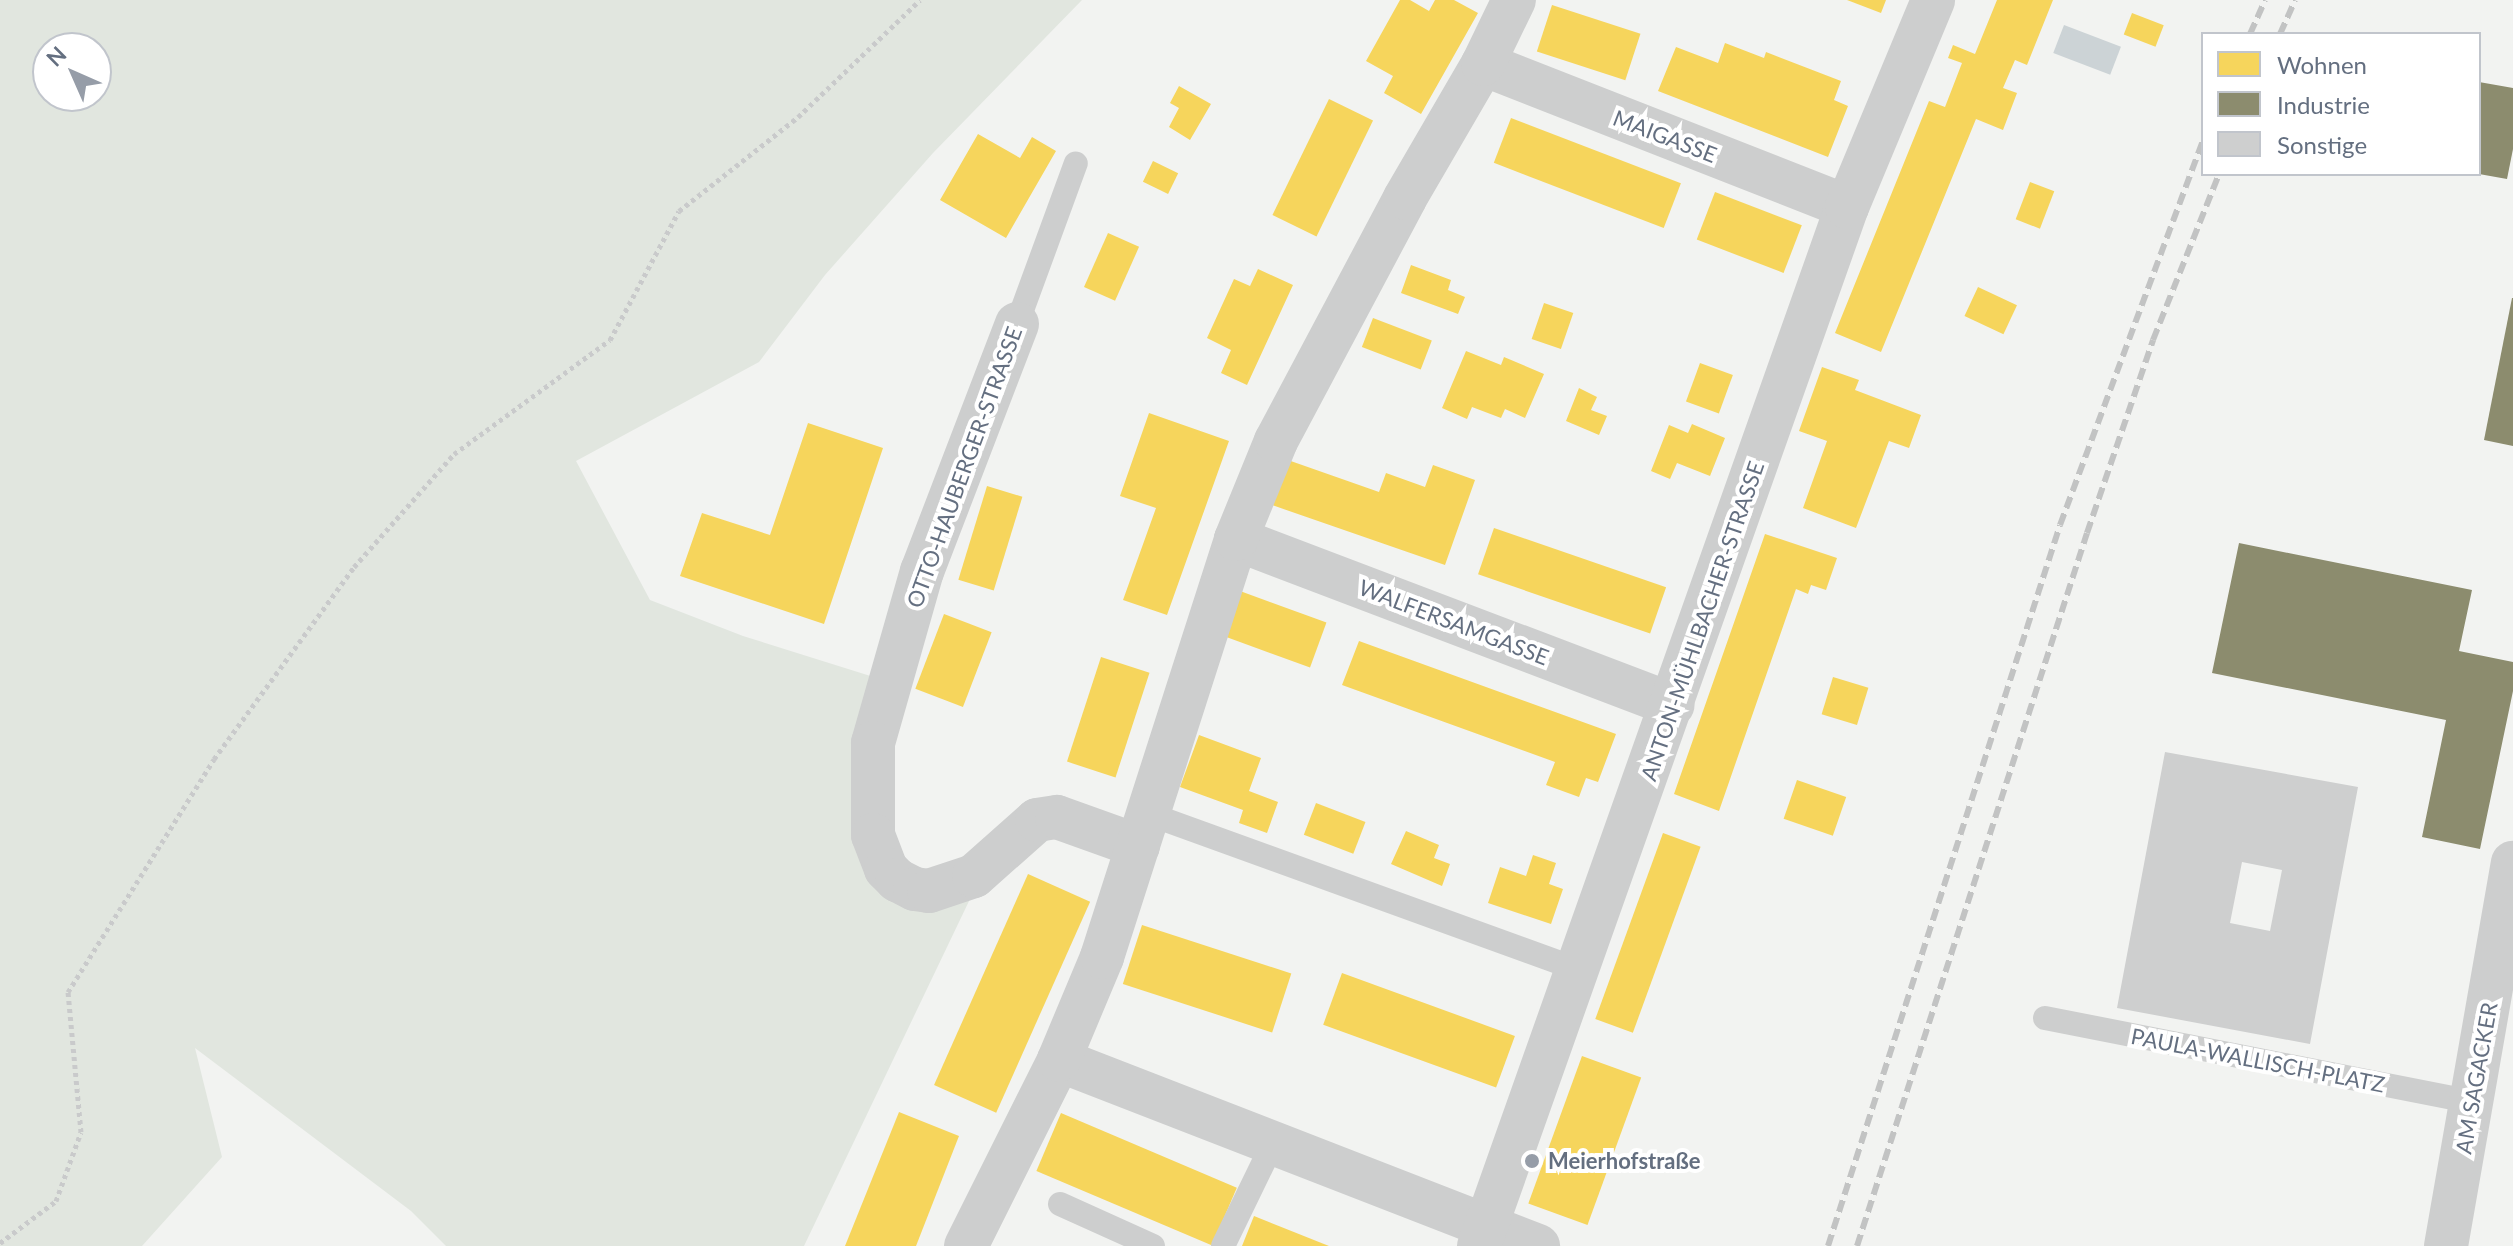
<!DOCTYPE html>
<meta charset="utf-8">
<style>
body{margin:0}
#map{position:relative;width:2513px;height:1246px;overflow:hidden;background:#f2f3f1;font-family:Lato,sans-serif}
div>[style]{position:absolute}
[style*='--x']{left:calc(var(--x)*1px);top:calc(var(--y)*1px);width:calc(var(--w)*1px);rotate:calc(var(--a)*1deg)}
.green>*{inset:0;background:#e1e6df}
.water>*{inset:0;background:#ccd3d6;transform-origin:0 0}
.homes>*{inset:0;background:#f6d55c;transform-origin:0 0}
.industry>*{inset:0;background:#8c8c6e}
.building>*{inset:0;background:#cecfcf}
.path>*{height:5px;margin-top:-2.5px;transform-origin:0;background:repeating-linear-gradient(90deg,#c9cacb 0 4px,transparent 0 8px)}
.service>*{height:24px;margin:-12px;padding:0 12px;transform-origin:12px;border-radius:12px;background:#cdcece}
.minor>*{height:44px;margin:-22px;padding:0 22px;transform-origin:22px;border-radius:22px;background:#cdcece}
.rail>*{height:6px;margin-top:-3px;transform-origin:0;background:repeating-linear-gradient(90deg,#c2c3c3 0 12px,transparent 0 18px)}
.dots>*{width:22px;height:22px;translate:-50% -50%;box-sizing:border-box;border:4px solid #fff;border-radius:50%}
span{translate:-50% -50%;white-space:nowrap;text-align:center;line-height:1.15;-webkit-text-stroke:8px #fff;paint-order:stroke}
.street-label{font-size:22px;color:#646f80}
.poi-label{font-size:22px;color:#646f80;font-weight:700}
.left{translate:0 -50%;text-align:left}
.legend{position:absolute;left:2201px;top:32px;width:280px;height:144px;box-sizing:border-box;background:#fff;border:2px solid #c1c5cc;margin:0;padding:10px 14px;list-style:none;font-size:24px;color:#646f80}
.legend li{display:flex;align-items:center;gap:16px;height:40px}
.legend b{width:40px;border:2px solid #c1c5cc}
.north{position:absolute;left:32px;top:32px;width:80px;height:80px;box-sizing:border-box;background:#fff;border:2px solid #c1c5cc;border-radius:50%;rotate:315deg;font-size:22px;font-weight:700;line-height:32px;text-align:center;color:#646f80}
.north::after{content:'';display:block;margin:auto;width:28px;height:36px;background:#969da8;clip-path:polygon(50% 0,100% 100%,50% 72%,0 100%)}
</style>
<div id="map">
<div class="green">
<div style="clip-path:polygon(evenodd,0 0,1082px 0,933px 153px,825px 275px,759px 362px,576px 461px,650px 600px,743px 636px,880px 679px,868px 853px,970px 899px,804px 1246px,446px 1246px,411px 1211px,195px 1048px,222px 1157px,142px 1246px,0 1246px,0 0,48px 48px,96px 48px,96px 96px,48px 96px,48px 48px)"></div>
</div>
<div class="water">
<div style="left:2064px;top:25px;width:61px;height:30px;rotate:21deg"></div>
</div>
<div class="homes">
<div style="clip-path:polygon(1400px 0,1410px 0,1429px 11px,1435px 0,1454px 0,1478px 13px,1421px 114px,1384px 93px,1393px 76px,1366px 61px)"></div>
<div style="clip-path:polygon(1847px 0,1886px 0,1881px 13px)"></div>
<div style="clip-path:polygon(1997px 0,2053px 0,2027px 65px,2015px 60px,2003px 88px,2017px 93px,2003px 130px,1976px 119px,1881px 352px,1835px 333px,1929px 101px,1945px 107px,1962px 63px,1948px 58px,1953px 45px,1975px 54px)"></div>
<div style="left:1552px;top:5px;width:93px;height:49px;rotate:18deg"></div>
<div style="left:2132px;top:13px;width:34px;height:23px;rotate:21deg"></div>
<div style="clip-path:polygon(1725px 43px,1764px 58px,1766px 52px,1841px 81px,1834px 100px,1848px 106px,1828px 157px,1658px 91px,1676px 47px,1718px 63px)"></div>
<div style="clip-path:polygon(1179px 86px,1211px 104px,1190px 140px,1169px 127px,1179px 108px,1170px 103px)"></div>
<div style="left:1329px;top:99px;width:49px;height:129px;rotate:26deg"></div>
<div style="left:1511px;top:118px;width:182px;height:48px;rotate:21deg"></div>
<div style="clip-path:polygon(978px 134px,1020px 158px,1032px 137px,1056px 151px,1006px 238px,940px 200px)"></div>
<div style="left:1153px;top:161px;width:28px;height:23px;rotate:26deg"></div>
<div style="left:2030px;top:182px;width:26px;height:40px;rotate:21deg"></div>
<div style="left:1715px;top:192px;width:93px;height:51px;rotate:21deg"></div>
<div style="left:1108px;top:233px;width:34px;height:59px;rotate:24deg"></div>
<div style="clip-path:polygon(1411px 265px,1451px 280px,1448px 290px,1465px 297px,1458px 314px,1401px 293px)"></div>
<div style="clip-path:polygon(1258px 269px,1293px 285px,1247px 385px,1221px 373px,1231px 350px,1207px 338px,1234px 279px,1250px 286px)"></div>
<div style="left:1978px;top:287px;width:43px;height:32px;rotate:25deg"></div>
<div style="left:1544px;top:303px;width:31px;height:38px;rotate:19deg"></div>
<div style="left:1373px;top:318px;width:63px;height:31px;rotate:21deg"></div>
<div style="clip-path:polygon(1466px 351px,1501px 365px,1504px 357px,1544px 374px,1525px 418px,1505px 409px,1501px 418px,1472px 407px,1467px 419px,1442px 408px)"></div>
<div style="left:1700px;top:363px;width:35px;height:41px;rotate:20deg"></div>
<div style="clip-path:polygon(1822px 367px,1859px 380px,1855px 390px,1921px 415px,1909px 448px,1889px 441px,1856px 528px,1803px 508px,1827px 441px,1799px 431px)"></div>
<div style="clip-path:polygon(1579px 388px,1597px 397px,1591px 410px,1607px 416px,1599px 435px,1566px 421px)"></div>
<div style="clip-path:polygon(1149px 413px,1229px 441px,1167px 615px,1123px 600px,1156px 508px,1120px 496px)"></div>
<div style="clip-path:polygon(808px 423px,883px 448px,824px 624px,680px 576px,702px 513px,770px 535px)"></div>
<div style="clip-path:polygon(1692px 424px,1725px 438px,1710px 476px,1677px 463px,1670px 479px,1651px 471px,1669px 425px,1688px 433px)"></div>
<div style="clip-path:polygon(1285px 459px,1379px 492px,1386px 473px,1425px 487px,1433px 465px,1475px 480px,1445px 565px,1269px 504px)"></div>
<div style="left:987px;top:486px;width:37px;height:98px;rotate:17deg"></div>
<div style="left:1494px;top:528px;width:182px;height:49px;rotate:19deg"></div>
<div style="clip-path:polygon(1765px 534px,1837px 558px,1826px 590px,1811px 585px,1808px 594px,1796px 589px,1719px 811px,1674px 794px)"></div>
<div style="left:1240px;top:591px;width:92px;height:48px;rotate:20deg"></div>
<div style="left:944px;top:614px;width:51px;height:80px;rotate:21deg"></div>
<div style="clip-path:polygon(1359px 641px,1616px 734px,1598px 782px,1586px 778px,1579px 797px,1546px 785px,1555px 762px,1342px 685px)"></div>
<div style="left:1101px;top:657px;width:51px;height:110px;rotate:18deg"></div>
<div style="left:1833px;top:677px;width:37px;height:39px;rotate:17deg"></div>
<div style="clip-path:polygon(1199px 735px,1261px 758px,1249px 791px,1278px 802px,1267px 833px,1239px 823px,1243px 810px,1180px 787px)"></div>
<div style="left:1797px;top:780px;width:52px;height:41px;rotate:19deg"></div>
<div style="left:1316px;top:803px;width:53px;height:34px;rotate:21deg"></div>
<div style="clip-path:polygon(1406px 831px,1439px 845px,1434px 858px,1450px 864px,1442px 886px,1391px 864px)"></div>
<div style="left:1663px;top:833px;width:40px;height:198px;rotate:20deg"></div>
<div style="clip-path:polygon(1533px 855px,1556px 863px,1549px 884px,1563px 889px,1551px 924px,1488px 903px,1500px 867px,1526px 876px)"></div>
<div style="left:1028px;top:874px;width:68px;height:231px;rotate:24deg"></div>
<div style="left:1142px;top:925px;width:157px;height:62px;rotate:18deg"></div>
<div style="left:1342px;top:973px;width:184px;height:55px;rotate:20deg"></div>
<div style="left:1582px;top:1056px;width:63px;height:157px;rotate:20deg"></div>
<div style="clip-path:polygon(899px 1112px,959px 1136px,916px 1246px,845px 1246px)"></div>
<div style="left:1061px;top:1113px;width:191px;height:63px;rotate:23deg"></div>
<div style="clip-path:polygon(1254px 1216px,1329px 1246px,1242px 1246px)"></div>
</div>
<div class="industry">
<div style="clip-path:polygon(2479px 82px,2513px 88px,2513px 149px,2507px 179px,2479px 174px)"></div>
<div style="clip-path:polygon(2512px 298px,2513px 298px,2513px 446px,2484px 440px)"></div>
<div style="clip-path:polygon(2239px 543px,2472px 590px,2459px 651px,2513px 662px,2513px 691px,2480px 849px,2422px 837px,2446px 720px,2212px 673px)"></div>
</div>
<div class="building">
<div style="clip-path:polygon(evenodd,2165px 752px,2358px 787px,2310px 1044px,2117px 1008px,2165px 752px,2242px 862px,2282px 870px,2270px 931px,2230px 923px,2242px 862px)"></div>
</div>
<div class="path">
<div style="--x:0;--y:1243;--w:70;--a:-36.9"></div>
<div style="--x:56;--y:1201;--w:73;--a:-70.1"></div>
<div style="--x:81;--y:1132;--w:141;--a:-95.3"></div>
<div style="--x:68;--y:992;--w:275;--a:-57.9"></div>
<div style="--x:214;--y:759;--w:238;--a:-53.9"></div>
<div style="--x:354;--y:567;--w:151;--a:-48.5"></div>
<div style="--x:454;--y:454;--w:193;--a:-36.2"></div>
<div style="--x:610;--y:340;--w:146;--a:-61.9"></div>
<div style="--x:679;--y:211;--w:152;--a:-38.3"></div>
<div style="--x:798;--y:117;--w:169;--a:-43.8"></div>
</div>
<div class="service">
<div style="--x:1017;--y:324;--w:171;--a:-69.9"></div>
<div style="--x:1149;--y:814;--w:456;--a:19.9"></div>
<div style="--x:2045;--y:1018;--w:435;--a:11.1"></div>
<div style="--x:1060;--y:1204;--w:102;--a:24.3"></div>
<div style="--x:1223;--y:1246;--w:117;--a:-64.1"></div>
</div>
<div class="minor">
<div style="--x:1483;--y:64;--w:391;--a:21.4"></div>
<div style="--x:1017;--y:324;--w:265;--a:111"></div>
<div style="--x:922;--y:571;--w:179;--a:105.9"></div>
<div style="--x:873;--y:743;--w:92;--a:90"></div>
<div style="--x:873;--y:835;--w:36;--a:69"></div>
<div style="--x:886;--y:869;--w:16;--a:45"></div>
<div style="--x:897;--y:880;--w:20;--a:27"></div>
<div style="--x:915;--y:889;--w:14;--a:8"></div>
<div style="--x:929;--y:891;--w:47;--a:-18.4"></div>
<div style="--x:974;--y:876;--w:84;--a:-41.6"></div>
<div style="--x:1037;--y:820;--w:20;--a:-9"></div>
<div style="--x:1057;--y:817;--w:86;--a:19.7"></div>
<div style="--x:1236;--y:539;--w:467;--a:20.8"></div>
<div style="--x:1059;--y:1060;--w:514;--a:21.22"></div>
<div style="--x:966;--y:1246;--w:208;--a:-63.4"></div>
<div style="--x:1059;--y:1060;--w:112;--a:-67.3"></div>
<div style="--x:1102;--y:957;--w:439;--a:-72.2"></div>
<div style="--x:1236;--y:539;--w:106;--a:-67.8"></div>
<div style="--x:1276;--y:441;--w:275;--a:-62"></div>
<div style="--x:1405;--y:198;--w:155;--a:-59.8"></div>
<div style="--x:1483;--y:64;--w:71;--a:-64.2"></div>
<div style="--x:1479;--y:1246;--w:1102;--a:-70.5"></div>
<div style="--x:1847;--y:207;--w:224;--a:-67.4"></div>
<div style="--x:2446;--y:1246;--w:389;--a:-80.1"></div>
</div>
<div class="rail">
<div style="--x:2250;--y:34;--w:37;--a:-66"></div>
<div style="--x:2280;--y:34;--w:37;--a:-66"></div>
<div style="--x:1828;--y:1246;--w:757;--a:-72.16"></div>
<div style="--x:2060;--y:525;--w:411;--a:-69.6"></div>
<div style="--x:1857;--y:1246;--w:749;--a:-72.12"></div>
<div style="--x:2087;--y:533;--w:204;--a:-71.1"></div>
<div style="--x:2153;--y:340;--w:179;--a:-68.3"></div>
</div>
<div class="dots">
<div style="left:1532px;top:1161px;background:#969da8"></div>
</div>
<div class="street-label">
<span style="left:1665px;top:136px;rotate:21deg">MAIGASSE</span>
<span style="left:964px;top:467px;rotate:-70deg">OTTO-HAUBERGER-STRASSE</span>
<span style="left:1702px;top:621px;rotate:-71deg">ANTON-MÜHLBACHER-STRASSE</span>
<span style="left:1454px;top:622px;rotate:21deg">WALFERSAMGASSE</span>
<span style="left:2258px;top:1060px;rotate:11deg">PAULA-WALLISCH-PLATZ</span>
<span style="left:2476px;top:1078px;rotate:-80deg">AM SAGACKER</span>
</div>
<div class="poi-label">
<span class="left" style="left:1548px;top:1161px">Meierhofstraße</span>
</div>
<ul class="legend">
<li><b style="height:22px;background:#f6d55c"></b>Wohnen</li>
<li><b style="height:22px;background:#8c8c6e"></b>Industrie</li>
<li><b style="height:22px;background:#cecfcf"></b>Sonstige</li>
</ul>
<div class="north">N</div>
</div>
